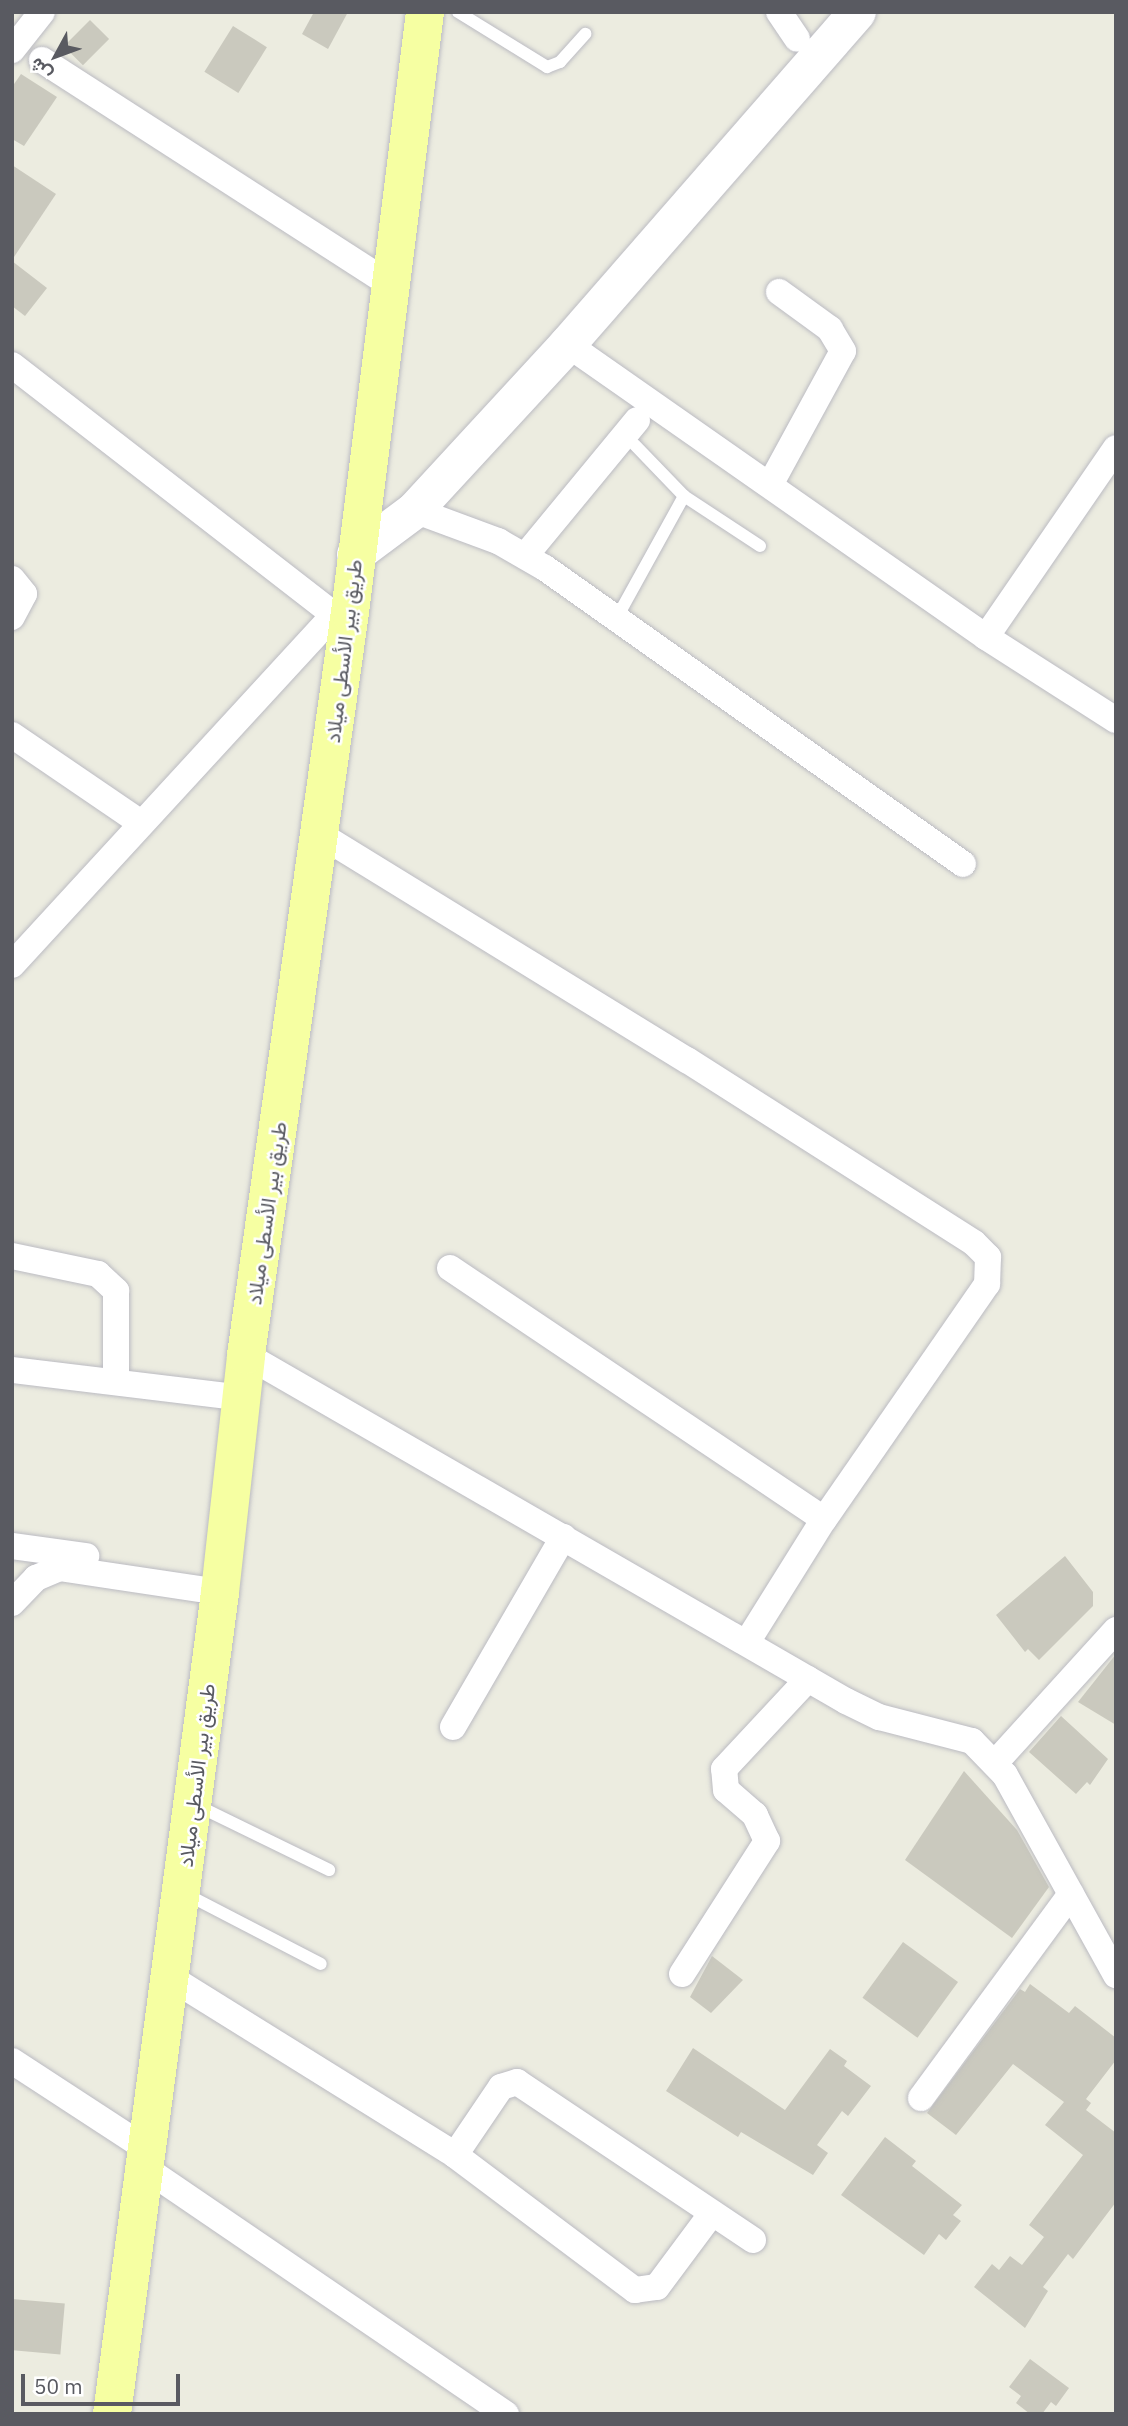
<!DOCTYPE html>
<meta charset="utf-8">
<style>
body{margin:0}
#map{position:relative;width:1128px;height:2426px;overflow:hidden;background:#ecece0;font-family:"IBM Plex Sans",Vazirmatn,sans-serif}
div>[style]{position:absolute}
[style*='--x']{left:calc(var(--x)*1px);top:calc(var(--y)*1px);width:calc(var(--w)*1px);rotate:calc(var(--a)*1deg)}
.building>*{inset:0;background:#cac9be;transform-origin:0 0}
.roads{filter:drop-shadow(0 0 2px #bbbbc2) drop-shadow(0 0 2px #bbbbc2)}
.service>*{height:12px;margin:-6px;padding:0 6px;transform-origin:6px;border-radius:6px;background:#fff}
.minor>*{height:26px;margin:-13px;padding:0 13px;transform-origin:13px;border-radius:13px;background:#fff}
.secondary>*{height:37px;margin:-18.5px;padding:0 18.5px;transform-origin:18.5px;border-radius:18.5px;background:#fff}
.primary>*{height:38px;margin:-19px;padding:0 19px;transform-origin:19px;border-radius:19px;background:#f6ffa2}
span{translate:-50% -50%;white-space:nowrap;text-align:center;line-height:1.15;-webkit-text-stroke:5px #fff;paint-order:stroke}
.street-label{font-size:21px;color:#595a61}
.frame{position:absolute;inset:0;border:14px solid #595a61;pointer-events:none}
.north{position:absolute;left:21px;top:21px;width:70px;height:70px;-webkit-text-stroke:5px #fff;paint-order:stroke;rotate:229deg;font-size:19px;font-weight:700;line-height:28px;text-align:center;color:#595a61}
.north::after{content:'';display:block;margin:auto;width:24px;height:32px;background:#595a61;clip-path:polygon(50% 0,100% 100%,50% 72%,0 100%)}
.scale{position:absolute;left:21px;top:2374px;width:159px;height:32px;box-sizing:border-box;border:4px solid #595a61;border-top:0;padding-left:9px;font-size:21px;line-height:24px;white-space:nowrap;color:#595a61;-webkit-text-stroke:5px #fff;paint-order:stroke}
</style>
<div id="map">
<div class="building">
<div style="clip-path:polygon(314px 12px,348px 12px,328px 49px,302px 34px)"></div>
<div style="left:90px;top:20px;width:27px;height:37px;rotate:45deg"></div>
<div style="left:233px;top:26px;width:40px;height:54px;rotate:32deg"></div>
<div style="clip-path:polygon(21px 74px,57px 97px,24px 146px,12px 139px,12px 87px)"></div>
<div style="clip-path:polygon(12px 165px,56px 194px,12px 260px)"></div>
<div style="clip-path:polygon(12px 261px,47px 288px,25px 316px,12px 306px)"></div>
<div style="clip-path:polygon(1065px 1556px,1093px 1592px,1093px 1606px,1039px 1660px,1028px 1649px,1025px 1652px,996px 1615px)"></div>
<div style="clip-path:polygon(1116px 1654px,1116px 1725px,1078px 1702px)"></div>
<div style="clip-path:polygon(1061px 1716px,1108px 1759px,1090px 1785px,1087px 1782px,1076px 1794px,1029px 1752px)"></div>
<div style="clip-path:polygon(964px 1771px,1017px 1830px,1049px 1887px,1012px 1938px,905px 1860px)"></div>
<div style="left:903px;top:1942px;width:68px;height:69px;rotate:36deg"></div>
<div style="clip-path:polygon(712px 1956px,743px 1980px,711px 2013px,690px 1997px)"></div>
<div style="clip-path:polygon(1030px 1984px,1069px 2013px,1075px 2006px,1116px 2038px,1116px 2060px,1086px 2099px,1091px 2103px,1086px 2110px,1116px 2133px,1116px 2202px,1073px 2259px,1068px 2254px,1043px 2287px,1048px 2291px,1025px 2328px,974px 2287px,992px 2264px,999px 2270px,1010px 2256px,1022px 2265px,1044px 2237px,1029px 2225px,1083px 2155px,1045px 2125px,1064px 2102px,1013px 2064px,956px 2135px,927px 2113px,1020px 1989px,1025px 1992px)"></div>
<div style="clip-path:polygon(693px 2048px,785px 2110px,830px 2049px,847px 2061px,844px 2066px,871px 2086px,848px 2116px,842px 2111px,817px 2145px,828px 2153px,813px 2175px,741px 2132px,738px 2137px,666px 2091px)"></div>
<div style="clip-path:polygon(885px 2137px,916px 2161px,912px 2166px,962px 2205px,953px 2215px,961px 2221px,946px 2240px,939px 2234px,924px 2255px,841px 2195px)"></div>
<div style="left:12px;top:2299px;width:53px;height:51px;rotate:5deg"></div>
<div style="clip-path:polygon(1030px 2359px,1069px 2388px,1056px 2406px,1051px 2402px,1042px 2414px,1030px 2414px,1016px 2403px,1021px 2396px,1009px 2387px)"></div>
</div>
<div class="roads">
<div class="service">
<div style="--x:458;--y:12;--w:105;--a:31.7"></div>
<div style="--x:547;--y:67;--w:14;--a:-21"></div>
<div style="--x:560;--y:62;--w:38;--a:-48"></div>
<div style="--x:684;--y:496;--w:91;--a:33.3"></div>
<div style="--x:615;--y:621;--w:143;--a:-61.1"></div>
<div style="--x:684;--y:496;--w:71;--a:-133.9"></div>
<div style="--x:198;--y:1806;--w:146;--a:26"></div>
<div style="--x:184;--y:1893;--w:154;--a:27.4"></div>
</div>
<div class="minor">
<div style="--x:779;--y:12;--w:32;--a:56"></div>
<div style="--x:12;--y:50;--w:48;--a:-51.7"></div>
<div style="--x:42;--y:60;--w:413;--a:32.8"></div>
<div style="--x:567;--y:344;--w:511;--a:34.96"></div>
<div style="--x:986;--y:637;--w:154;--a:32.6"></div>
<div style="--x:12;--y:365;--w:408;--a:37.8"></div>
<div style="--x:771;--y:483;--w:150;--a:-61.4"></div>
<div style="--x:843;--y:351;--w:26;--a:-121"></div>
<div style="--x:830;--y:329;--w:63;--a:-144"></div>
<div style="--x:414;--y:510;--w:90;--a:20.3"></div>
<div style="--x:498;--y:541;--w:54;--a:29.9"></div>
<div style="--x:545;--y:568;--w:512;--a:35.3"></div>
<div style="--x:525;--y:556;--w:176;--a:-50.5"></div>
<div style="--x:12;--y:579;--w:19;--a:51"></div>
<div style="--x:24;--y:594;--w:26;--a:118"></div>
<div style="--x:986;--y:637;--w:229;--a:-55.5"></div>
<div style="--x:12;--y:735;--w:156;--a:34.3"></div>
<div style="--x:319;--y:834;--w:432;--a:31.6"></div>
<div style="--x:687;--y:1060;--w:340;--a:32.5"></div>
<div style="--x:974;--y:1243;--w:20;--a:45"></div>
<div style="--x:988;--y:1257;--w:27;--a:92"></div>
<div style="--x:987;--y:1284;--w:286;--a:124.7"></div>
<div style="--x:824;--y:1519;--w:145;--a:122"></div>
<div style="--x:12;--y:965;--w:476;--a:-47.4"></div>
<div style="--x:334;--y:615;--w:16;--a:-11"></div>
<div style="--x:12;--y:1256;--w:88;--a:11.8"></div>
<div style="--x:98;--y:1274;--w:25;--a:43"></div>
<div style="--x:116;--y:1291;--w:91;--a:90"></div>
<div style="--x:450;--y:1268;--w:450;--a:33.9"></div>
<div style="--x:246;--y:1355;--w:693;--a:29.97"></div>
<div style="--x:846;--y:1701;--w:37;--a:26"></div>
<div style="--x:879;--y:1717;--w:96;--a:14.5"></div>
<div style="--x:972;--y:1741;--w:47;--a:45.9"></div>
<div style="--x:1005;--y:1775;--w:229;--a:61"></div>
<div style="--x:12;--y:1370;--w:232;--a:6.9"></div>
<div style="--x:12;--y:1546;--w:75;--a:7.7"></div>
<div style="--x:12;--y:1603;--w:35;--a:-46"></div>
<div style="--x:36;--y:1578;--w:25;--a:-23"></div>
<div style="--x:59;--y:1568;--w:163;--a:8.5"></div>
<div style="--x:453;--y:1727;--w:220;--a:-59.9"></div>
<div style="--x:995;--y:1763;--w:180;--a:-47.7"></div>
<div style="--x:682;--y:1974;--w:158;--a:-57.4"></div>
<div style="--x:767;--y:1841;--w:29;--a:-115"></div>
<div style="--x:755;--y:1815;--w:38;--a:-139"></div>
<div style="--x:726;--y:1790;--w:21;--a:-95"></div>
<div style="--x:724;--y:1769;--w:123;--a:-47"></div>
<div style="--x:171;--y:1978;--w:335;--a:31.9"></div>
<div style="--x:455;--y:2155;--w:225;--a:36.9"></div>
<div style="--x:635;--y:2290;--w:22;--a:-8"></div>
<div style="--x:657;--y:2287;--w:92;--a:-53.4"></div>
<div style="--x:12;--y:2061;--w:161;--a:33.1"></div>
<div style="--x:921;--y:2098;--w:253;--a:-53.7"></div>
<div style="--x:455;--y:2155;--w:82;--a:-55.9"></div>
<div style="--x:501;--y:2087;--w:17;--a:-17"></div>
<div style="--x:517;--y:2082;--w:284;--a:33.8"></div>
<div style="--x:145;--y:2168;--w:437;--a:34.3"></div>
</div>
<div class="secondary">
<div style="--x:355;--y:554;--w:74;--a:-36.7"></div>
<div style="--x:414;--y:510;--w:226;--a:-47.3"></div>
<div style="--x:567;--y:344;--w:441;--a:-48.9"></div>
</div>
<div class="primary">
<div style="--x:112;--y:2414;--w:829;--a:-82.51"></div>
<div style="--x:220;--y:1592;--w:238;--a:-83.7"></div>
<div style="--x:246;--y:1355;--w:750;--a:-82.03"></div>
<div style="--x:350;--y:612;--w:605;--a:-82.87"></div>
</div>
</div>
<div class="street-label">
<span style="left:343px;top:651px;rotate:-83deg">طريق بير الأسطى ميلاد</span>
<span style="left:266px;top:1213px;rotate:-82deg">طريق بير الأسطى ميلاد</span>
<span style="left:196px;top:1775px;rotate:-83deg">طريق بير الأسطى ميلاد</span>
</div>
<div class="frame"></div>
<div class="north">ش</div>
<div class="scale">50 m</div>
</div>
